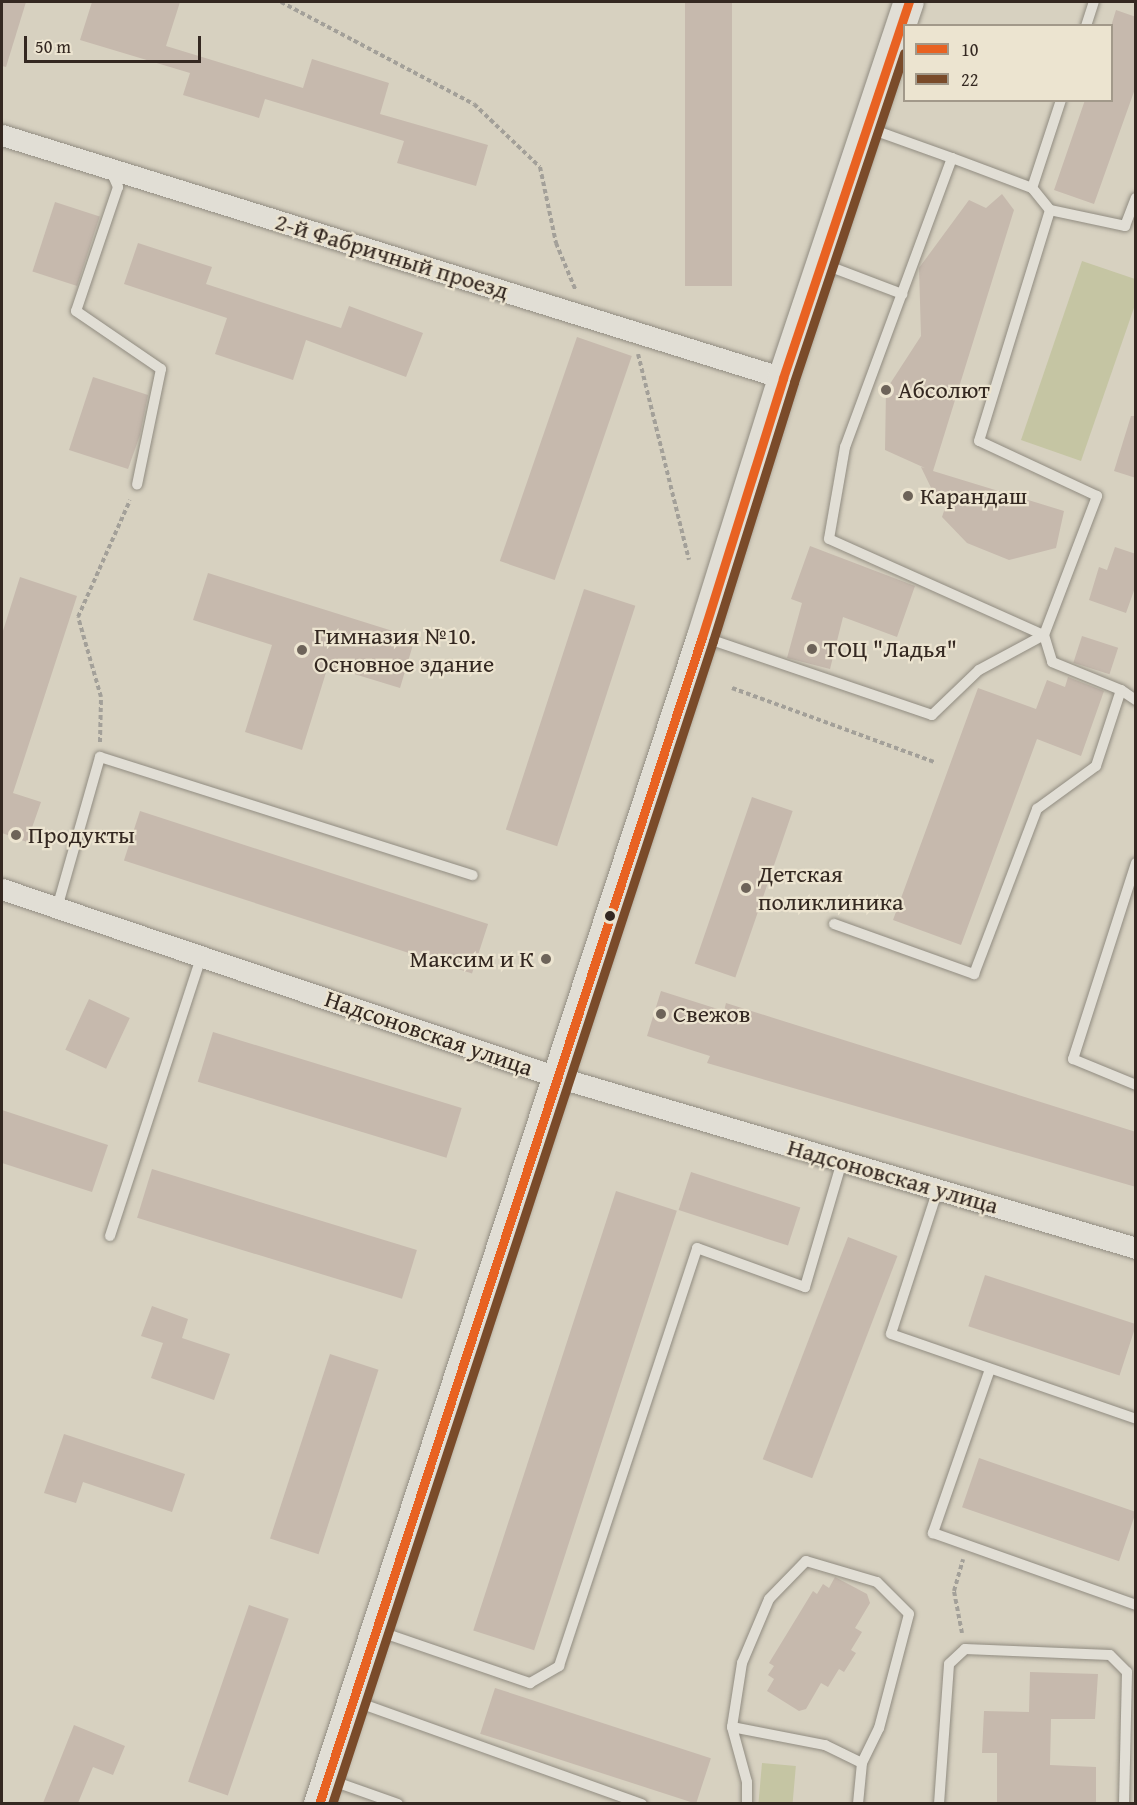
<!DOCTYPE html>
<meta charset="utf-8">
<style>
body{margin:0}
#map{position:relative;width:1137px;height:1805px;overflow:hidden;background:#d7d1c0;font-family:"Gentium Book Plus",serif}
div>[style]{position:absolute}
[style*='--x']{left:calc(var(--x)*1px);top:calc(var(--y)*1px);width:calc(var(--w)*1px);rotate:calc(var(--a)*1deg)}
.green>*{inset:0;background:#c5c5a3;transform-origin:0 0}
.building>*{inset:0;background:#c6b9ad;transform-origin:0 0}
.path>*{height:4px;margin-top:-2px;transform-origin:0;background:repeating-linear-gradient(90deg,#a3a099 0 4.5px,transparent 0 7.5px)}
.roads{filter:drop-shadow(0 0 2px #918c81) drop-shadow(0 0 2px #918c81)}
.service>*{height:10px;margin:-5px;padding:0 5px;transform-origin:5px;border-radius:5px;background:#e1ded5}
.minor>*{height:21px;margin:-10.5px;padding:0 10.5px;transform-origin:10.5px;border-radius:10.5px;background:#e1ded5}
.secondary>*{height:30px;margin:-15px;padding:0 15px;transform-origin:15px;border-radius:15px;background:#e1ded5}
.bus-1>*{height:9px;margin:-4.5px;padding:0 4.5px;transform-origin:4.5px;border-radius:4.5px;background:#e86222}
.bus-2>*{height:9px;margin:-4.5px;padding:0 4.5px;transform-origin:4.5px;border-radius:4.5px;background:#7a4b2a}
.dots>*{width:16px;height:16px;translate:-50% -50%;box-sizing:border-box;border:3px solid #ece4d0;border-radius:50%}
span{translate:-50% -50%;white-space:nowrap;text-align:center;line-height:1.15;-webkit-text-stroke:4.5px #ece4d0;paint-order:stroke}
.street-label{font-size:24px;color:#342821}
.poi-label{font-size:24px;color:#342821}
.left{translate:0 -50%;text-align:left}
.right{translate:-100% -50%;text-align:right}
.frame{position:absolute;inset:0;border:3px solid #342821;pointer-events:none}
.legend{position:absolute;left:903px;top:24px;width:210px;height:78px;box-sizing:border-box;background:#ece4d0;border:2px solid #a2998a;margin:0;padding:8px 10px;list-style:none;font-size:18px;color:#342821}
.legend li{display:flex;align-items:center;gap:12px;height:30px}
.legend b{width:30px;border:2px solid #a2998a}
.scale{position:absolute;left:24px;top:36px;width:177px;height:27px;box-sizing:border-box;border:3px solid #342821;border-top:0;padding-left:8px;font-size:18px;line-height:21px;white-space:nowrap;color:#342821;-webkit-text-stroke:4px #ece4d0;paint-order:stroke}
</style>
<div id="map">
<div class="green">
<div style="clip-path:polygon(1082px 261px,1135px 279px,1136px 302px,1081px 461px,1021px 440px)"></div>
<div style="left:762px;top:1763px;width:34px;height:40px;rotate:5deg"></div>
</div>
<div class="building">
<div style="clip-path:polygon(2px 2px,26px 2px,6px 67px,2px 66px)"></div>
<div style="clip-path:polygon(92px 2px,180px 2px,166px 46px,303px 88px,312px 59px,389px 83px,380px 114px,488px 145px,476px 186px,397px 163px,404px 141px,265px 99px,259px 118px,183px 95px,190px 73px,80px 40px)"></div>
<div style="left:685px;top:2px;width:47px;height:284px"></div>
<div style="clip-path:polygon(1116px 10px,1136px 17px,1136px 86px,1094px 204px,1054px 190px,1085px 100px,1112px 100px,1112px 23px)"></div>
<div style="clip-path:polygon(1002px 194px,1014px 210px,933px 471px,1064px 511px,1056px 548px,1009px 560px,967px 543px,942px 517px,946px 505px,935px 496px,921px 467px,925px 468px,885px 450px,886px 390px,921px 336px,919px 268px,969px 200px,986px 208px)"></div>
<div style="left:55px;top:202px;width:47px;height:73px;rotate:18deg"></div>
<div style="clip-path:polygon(138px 243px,212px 267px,206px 284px,341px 328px,349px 306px,423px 333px,406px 377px,306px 340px,293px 380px,215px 354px,227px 318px,124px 284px)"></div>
<div style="left:577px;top:337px;width:58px;height:237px;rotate:19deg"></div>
<div style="clip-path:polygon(93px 377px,148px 395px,140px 435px,128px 469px,69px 450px)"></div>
<div style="clip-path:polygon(1131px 416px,1136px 416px,1136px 478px,1114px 471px)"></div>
<div style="clip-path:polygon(810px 546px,915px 586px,897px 637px,843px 617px,830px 669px,787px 658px,802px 603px,791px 599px)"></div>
<div style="clip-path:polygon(1115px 547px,1136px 554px,1136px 585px,1126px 613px,1089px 600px,1099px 567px,1107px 570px)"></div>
<div style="clip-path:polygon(208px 573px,415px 638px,400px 688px,328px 666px,302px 750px,245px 732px,272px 645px,193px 620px)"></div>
<div style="clip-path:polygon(20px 577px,77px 596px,13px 793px,41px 802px,27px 842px,2px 833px,2px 634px)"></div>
<div style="left:584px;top:589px;width:54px;height:253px;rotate:18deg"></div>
<div style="left:1082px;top:636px;width:38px;height:28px;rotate:18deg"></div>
<div style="clip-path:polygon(1068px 677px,1104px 691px,1081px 756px,1037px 739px,961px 945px,893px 920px,978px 688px,1036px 709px,1047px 680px,1065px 687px)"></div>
<div style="left:752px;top:797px;width:43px;height:176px;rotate:19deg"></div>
<div style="left:140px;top:811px;width:366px;height:52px;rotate:18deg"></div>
<div style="clip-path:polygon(661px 991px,724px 1011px,726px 1003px,1136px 1132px,1136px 1187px,707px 1063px,710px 1056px,647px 1036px)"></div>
<div style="left:89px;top:999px;width:45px;height:56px;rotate:25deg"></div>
<div style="left:213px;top:1032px;width:260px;height:52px;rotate:17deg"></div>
<div style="clip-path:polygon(2px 1110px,108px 1145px,92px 1192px,2px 1163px)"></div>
<div style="left:152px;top:1169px;width:277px;height:51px;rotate:17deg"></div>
<div style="left:691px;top:1172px;width:115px;height:40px;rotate:18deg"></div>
<div style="left:616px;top:1191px;width:64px;height:462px;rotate:18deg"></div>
<div style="left:848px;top:1237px;width:53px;height:238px;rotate:21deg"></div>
<div style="left:985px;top:1275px;width:159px;height:54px;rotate:18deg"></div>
<div style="clip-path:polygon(152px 1306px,188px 1319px,182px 1338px,230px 1354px,214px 1400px,151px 1378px,163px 1343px,141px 1336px)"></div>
<div style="left:330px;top:1354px;width:51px;height:194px;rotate:18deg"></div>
<div style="clip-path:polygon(64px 1434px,185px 1474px,172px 1512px,83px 1482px,76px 1503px,44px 1493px)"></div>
<div style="left:979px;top:1458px;width:166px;height:52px;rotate:19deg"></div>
<div style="clip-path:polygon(835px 1577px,867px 1594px,870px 1603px,855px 1628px,862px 1632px,851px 1650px,856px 1653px,844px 1672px,839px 1669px,828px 1687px,821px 1683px,806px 1709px,799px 1711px,767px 1691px,774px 1679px,768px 1675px,774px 1666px,769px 1663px,813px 1591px,817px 1594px,823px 1584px,829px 1588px)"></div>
<div style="left:249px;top:1605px;width:42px;height:187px;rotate:19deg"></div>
<div style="clip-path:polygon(1030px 1672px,1098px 1674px,1095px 1719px,1051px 1719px,1050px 1765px,1096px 1767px,1096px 1803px,997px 1803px,997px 1753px,982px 1753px,984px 1711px,1029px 1712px)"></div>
<div style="left:495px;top:1688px;width:227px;height:48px;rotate:18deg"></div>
<div style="clip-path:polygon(74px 1725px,125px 1746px,113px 1775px,93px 1767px,78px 1803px,43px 1803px)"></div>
</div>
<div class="path">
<div style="--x:281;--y:2;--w:218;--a:27.9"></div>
<div style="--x:474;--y:104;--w:91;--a:43.7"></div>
<div style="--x:540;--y:167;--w:78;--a:78.1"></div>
<div style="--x:556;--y:243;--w:52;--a:67.4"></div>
<div style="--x:638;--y:354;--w:212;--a:76.1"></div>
<div style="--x:732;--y:688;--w:215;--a:20.1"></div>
<div style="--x:100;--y:742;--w:45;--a:-88.7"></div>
<div style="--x:101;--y:697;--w:83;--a:-106"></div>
<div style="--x:78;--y:617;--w:128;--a:-66"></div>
<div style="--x:962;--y:1633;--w:43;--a:-100.8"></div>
<div style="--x:954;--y:1591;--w:33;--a:-74"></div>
</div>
<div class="roads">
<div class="service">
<div style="--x:1086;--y:26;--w:25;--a:-72"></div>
<div style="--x:1061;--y:100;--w:93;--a:108.2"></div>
<div style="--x:1032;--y:188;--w:85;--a:-159.4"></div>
<div style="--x:952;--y:158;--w:308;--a:110.3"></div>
<div style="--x:845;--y:447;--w:93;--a:99.9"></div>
<div style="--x:829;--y:539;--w:235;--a:24.1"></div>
<div style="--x:1044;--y:635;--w:28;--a:73"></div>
<div style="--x:1052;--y:662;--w:74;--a:22.1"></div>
<div style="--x:1121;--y:690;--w:18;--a:34"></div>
<div style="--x:868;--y:128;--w:89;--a:19.7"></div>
<div style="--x:110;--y:169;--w:20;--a:66"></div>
<div style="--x:118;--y:187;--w:131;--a:108.7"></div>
<div style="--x:76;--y:311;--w:103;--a:34.3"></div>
<div style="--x:161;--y:369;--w:118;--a:101.7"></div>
<div style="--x:1050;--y:210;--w:77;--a:12"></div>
<div style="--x:1125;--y:226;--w:30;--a:-69"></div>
<div style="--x:823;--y:264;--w:85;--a:20.8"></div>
<div style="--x:703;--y:637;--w:242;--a:18.8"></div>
<div style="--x:932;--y:715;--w:65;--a:-43.8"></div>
<div style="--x:979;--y:670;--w:74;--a:-28.3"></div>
<div style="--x:1044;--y:635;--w:149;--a:-69.1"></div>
<div style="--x:1097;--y:496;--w:130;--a:-155"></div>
<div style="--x:979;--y:441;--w:242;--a:-72.9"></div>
<div style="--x:1050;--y:210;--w:28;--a:-129"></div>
<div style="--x:1136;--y:863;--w:206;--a:107.8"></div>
<div style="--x:1073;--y:1059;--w:68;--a:22.4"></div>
<div style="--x:57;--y:908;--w:157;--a:-74.1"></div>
<div style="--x:100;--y:757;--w:391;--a:17.6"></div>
<div style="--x:834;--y:924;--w:149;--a:19.7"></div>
<div style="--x:974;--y:974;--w:177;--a:-69.1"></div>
<div style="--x:1037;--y:809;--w:73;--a:-36.1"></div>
<div style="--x:1096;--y:766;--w:80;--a:-71.8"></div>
<div style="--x:938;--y:1189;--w:152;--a:108"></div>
<div style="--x:891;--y:1334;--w:259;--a:19.1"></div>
<div style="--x:110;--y:1236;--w:293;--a:-71.9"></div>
<div style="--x:990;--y:1369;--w:174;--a:109.2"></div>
<div style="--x:933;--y:1533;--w:215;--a:19.5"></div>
<div style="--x:378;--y:1631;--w:161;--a:18.9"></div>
<div style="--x:530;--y:1683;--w:34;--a:-30"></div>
<div style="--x:559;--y:1666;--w:440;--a:-71.7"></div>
<div style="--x:697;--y:1248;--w:115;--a:19.9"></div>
<div style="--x:805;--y:1287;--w:131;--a:-73.6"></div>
<div style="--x:354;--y:1701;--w:306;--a:19.7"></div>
<div style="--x:732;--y:1727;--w:95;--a:11"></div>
<div style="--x:825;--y:1745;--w:41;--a:25.9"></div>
<div style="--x:330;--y:1780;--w:72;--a:19.4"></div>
<div style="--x:747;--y:1804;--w:22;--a:-90"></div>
<div style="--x:747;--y:1782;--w:57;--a:-105.3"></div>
<div style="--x:732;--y:1727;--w:65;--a:-81.1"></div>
<div style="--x:742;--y:1663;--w:69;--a:-67.1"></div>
<div style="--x:769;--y:1599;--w:53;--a:-45.8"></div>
<div style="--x:806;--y:1561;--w:74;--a:16.5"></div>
<div style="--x:877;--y:1582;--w:45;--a:45"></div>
<div style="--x:909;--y:1614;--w:118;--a:104.7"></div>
<div style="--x:879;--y:1728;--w:39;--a:116"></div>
<div style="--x:862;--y:1763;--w:41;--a:95.6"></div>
<div style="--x:939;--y:1804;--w:140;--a:-85.9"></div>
<div style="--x:949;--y:1664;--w:22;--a:-43"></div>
<div style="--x:965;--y:1649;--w:145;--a:2.4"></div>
<div style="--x:1110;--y:1655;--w:24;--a:45"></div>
<div style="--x:1127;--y:1672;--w:132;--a:91.3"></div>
</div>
<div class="minor">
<div style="--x:2;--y:135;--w:818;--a:17.28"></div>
<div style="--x:2;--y:889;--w:586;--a:18.71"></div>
<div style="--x:557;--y:1077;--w:604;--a:16.45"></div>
</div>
<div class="secondary">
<div style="--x:319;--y:1804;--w:1228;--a:-71.83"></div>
<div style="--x:702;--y:637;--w:271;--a:-72.6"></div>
<div style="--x:783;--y:378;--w:397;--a:-71.5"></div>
</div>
</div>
<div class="bus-1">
<div style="--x:319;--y:1804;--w:1228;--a:-71.83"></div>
<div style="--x:702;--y:637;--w:271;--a:-72.6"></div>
<div style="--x:783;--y:378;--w:397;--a:-71.5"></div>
</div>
<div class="bus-2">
<div style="--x:332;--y:1804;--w:1224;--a:-71.86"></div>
<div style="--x:713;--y:641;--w:271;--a:-72.6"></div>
<div style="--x:794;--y:382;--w:347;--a:-71.5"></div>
</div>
<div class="dots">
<div style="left:886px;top:390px;background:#6d6359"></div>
<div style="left:908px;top:496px;background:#6d6359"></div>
<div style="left:812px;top:649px;background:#6d6359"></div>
<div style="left:302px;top:650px;background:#6d6359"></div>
<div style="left:16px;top:835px;background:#6d6359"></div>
<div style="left:746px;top:888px;background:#6d6359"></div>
<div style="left:610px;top:916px;background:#342821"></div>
<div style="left:546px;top:959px;background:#6d6359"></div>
<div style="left:661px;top:1014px;background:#6d6359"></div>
</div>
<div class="street-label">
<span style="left:392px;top:256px;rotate:17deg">2-й Фабричный проезд</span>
<span style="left:429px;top:1033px;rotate:19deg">Надсоновская улица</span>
<span style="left:893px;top:1176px;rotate:16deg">Надсоновская улица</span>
</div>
<div class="poi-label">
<span class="left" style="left:898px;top:390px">Абсолют</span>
<span class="left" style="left:920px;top:496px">Карандаш</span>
<span class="left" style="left:314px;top:650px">Гимназия №10.<br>Основное здание</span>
<span class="left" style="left:824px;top:649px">ТОЦ "Ладья"</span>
<span class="left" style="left:28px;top:835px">Продукты</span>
<span class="left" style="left:758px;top:888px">Детская<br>поликлиника</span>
<span class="right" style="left:534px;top:959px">Максим и К</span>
<span class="left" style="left:673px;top:1014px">Свежов</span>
</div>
<div class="frame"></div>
<ul class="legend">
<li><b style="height:8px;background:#e86222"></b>10</li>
<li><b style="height:8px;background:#7a4b2a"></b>22</li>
</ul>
<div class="scale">50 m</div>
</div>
